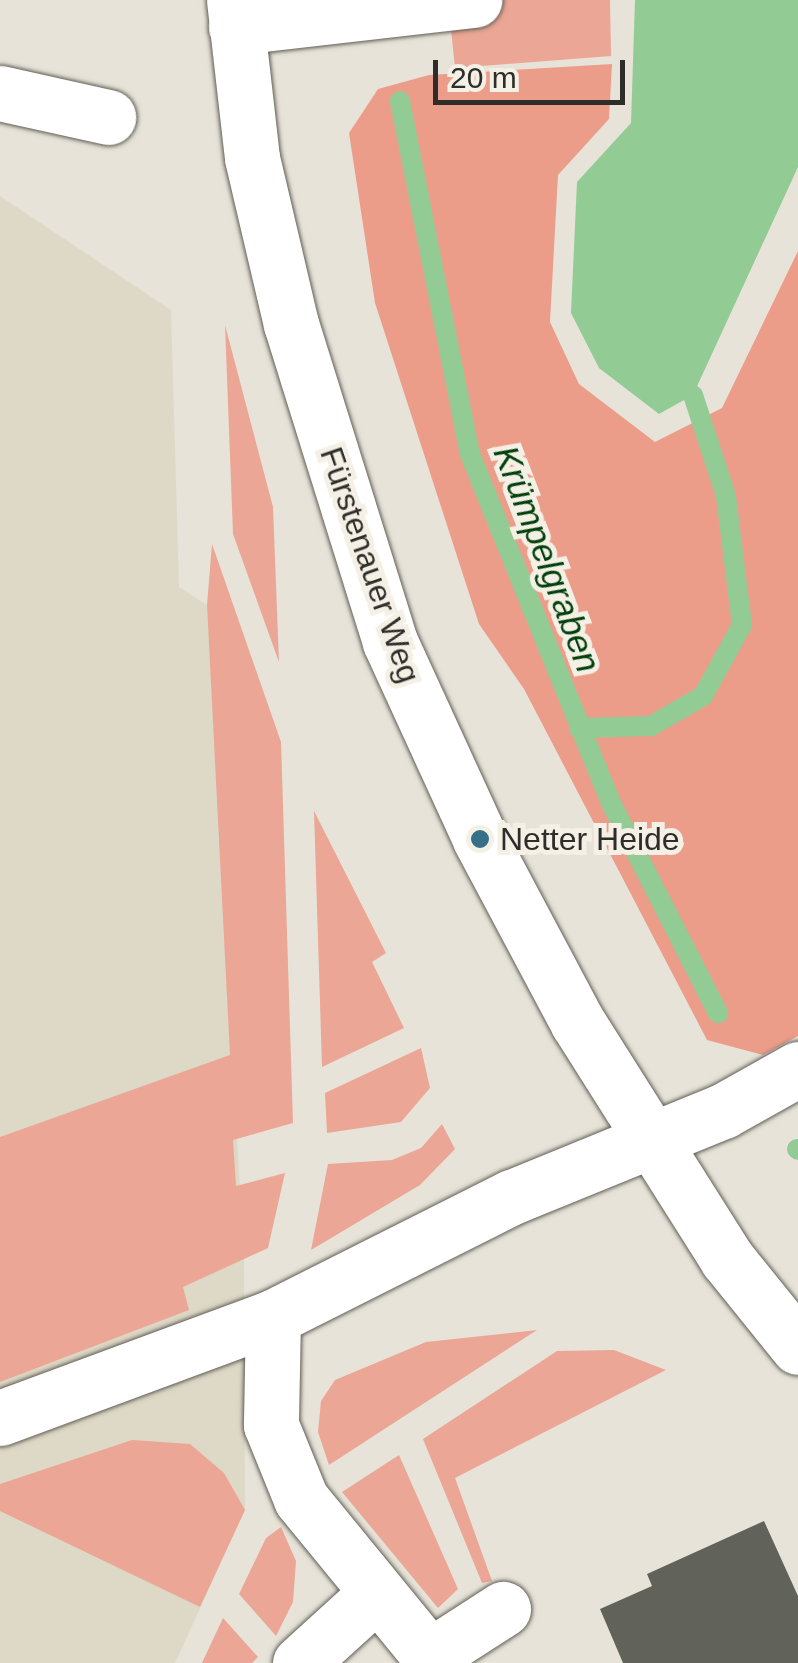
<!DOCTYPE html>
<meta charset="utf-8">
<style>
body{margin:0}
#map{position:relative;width:798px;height:1663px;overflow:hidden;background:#e7e3d9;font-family:Arial,sans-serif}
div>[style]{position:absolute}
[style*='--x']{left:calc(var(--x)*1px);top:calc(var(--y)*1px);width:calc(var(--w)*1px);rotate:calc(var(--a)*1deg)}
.built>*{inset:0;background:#ded8c7}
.green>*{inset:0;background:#eba695}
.forest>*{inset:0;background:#ec9d8a}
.water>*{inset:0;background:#92cb93}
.stream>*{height:20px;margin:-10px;padding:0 10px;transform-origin:10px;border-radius:10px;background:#92cb93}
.building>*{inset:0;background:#61635a}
.roads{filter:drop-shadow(0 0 2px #615e55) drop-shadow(0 0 2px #615e55)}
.minor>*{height:55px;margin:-27.5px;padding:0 27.5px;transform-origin:27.5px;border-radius:27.5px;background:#fff}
.dots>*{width:28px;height:28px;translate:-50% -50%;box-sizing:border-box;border:5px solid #f4f0e6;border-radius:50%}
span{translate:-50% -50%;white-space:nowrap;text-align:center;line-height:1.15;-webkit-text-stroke:10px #f4f0e6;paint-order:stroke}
.street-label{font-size:32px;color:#2e2d29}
.poi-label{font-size:32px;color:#2e2d29}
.left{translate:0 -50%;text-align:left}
.water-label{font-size:35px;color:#00400a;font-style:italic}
.scale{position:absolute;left:433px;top:60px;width:192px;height:45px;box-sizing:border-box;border:5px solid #2e2d29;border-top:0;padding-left:12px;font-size:30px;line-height:35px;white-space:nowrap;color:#2e2d29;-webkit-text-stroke:8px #f4f0e6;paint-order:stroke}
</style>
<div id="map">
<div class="built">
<div style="clip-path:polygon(0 196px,171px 310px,179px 587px,207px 605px,244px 1261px,245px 1510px,175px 1663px,0 1663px)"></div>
</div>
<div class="green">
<div style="clip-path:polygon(448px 0,610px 0,611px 56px,455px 68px)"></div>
<div style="clip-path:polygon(225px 325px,273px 507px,279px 662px,233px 534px)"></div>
<div style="clip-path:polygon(212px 544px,281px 742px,293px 1123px,233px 1140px,236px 1186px,285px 1173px,268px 1248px,183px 1287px,189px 1310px,0 1382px,0 1137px,230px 1055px,207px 605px)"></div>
<div style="clip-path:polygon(314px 811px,386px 953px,372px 962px,404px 1028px,322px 1067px)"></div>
<div style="clip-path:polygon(421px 1048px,430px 1088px,401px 1122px,327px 1133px,325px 1093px)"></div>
<div style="clip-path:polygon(442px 1124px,455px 1149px,420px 1185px,311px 1250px,328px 1164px,392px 1160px,421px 1148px)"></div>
<div style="clip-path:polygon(537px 1330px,329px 1465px,318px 1432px,321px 1401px,335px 1380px,426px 1342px)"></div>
<div style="clip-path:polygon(614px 1350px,666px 1370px,455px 1478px,492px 1581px,482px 1583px,423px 1439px,557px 1351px)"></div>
<div style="clip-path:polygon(132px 1440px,190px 1444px,224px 1473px,245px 1510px,200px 1607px,0 1511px,0 1484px)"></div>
<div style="clip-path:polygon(399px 1455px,458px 1589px,438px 1608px,342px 1492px)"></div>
<div style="clip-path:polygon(281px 1527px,296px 1561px,293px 1602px,276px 1636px,239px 1594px,266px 1538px)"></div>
<div style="clip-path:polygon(223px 1618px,258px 1657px,252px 1663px,202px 1663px)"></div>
</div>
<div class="forest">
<div style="clip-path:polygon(612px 64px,609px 119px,558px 175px,550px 322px,579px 384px,655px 442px,722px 408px,798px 251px,798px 1036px,763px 1055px,707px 1040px,524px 689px,479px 624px,375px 303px,349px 133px,378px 89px,429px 75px)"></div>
</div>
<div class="water">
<div style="clip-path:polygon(635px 0,798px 0,798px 167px,693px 395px,659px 414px,599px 368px,571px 313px,577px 182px,631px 123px)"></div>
</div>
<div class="stream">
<div style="--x:400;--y:101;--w:360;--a:78.8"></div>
<div style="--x:470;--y:454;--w:376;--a:68"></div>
<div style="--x:611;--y:803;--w:236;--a:63"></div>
<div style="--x:579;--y:728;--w:72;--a:-1.6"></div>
<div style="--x:651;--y:726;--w:60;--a:-30"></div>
<div style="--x:703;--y:696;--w:81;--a:-61.2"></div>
<div style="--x:742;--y:625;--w:130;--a:-97.1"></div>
<div style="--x:726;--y:496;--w:106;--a:-108.1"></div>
<div style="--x:797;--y:1149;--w:1;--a:45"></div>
</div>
<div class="building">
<div style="clip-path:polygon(764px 1521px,798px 1596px,798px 1663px,623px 1663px,600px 1609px,652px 1586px,647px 1574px)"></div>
</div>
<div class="roads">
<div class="minor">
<div style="--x:234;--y:0;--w:159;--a:83.5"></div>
<div style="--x:252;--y:158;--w:171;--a:76.8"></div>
<div style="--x:291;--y:324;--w:333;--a:72.7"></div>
<div style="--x:390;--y:642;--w:217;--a:65.4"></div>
<div style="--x:480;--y:839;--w:208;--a:62"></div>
<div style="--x:578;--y:1023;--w:279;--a:57.7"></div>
<div style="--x:727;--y:1259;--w:113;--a:51.1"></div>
<div style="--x:236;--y:27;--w:240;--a:-6.5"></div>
<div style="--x:0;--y:93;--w:111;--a:12.5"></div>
<div style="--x:273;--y:1317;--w:108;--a:91.1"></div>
<div style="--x:271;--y:1425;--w:80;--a:67.9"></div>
<div style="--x:301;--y:1499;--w:212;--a:50.7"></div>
<div style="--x:0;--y:1418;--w:291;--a:-20.3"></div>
<div style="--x:273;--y:1317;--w:267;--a:-26.7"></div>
<div style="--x:512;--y:1197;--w:228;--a:-22.2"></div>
<div style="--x:723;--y:1111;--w:86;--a:-29.2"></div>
<div style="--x:430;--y:1656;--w:87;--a:-32.8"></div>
<div style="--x:300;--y:1663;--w:104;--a:-42.3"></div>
</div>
</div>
<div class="dots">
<div style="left:480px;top:839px;background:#356f88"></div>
</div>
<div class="street-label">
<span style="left:370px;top:565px;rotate:71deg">Fürstenauer Weg</span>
</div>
<div class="poi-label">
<span class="left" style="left:500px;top:839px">Netter Heide</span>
</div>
<div class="water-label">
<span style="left:547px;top:559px;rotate:69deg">Krümpelgraben</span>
</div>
<div class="scale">20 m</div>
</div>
